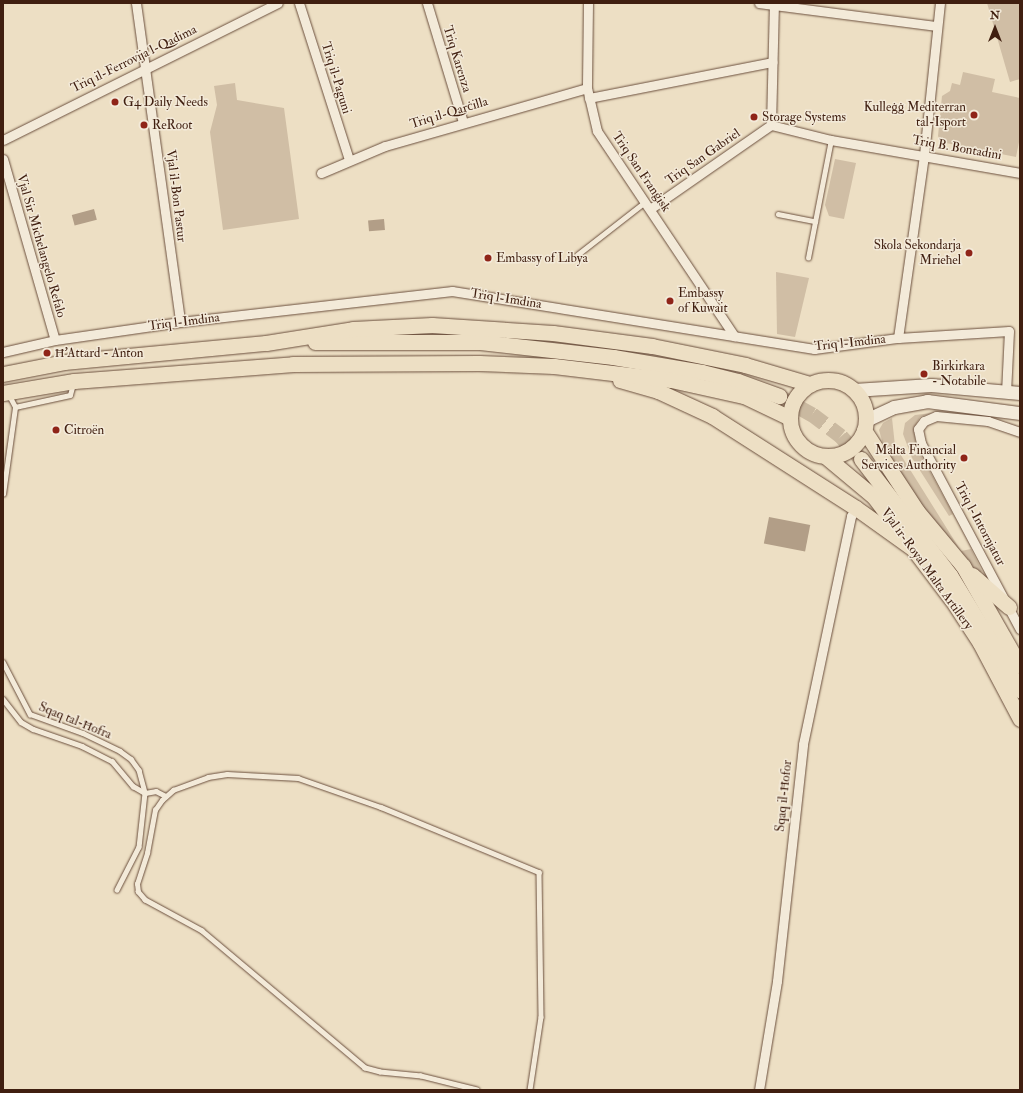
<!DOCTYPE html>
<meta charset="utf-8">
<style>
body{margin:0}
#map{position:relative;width:1023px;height:1093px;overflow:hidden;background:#eddfc4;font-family:"IM FELL Double Pica",serif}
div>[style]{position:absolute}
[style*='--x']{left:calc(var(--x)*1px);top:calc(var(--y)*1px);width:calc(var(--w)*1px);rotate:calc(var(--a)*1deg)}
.green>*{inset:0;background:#d0bea5}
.water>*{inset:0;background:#b29e87;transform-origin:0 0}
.trunk-tunnel>*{height:15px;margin-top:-7.5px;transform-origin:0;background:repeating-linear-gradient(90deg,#cab9a0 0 15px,transparent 0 23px)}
.roads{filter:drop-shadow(0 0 1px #6b4f3d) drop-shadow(0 0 1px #6b4f3d)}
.service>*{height:4.5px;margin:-2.25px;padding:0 2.25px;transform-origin:2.25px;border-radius:2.25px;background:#f3ead9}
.minor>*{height:9px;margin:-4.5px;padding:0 4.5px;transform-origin:4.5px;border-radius:4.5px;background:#f3ead9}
.secondary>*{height:13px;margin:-6.5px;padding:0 6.5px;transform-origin:6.5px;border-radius:6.5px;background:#f3ead9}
.trunk>*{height:15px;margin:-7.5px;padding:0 7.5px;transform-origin:7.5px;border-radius:7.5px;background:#eddfc4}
.trunk>.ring{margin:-7.5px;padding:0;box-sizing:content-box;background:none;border:15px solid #eddfc4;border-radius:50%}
.dots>*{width:11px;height:11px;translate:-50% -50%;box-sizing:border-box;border:2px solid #f3ead9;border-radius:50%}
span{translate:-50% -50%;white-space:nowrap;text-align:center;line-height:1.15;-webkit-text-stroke:3px #f3ead9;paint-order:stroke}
.street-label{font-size:13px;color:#401f10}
.poi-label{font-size:13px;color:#401f10}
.left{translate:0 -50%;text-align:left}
.right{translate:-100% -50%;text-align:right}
.frame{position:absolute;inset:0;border:4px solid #401f10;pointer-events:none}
.north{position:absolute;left:975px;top:8px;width:40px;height:40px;-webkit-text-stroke:3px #f3ead9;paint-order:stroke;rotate:0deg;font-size:11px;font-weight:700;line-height:16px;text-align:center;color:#401f10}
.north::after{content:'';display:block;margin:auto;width:14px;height:18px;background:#401f10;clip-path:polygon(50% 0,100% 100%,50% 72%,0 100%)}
</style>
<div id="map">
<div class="green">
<div style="clip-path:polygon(987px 3px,1020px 3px,1020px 79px,1010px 82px)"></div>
<div style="clip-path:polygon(963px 72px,995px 79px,992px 92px,1020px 98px,1020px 137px,1016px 157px,941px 142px,938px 136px,942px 96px,950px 91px,952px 83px,960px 85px)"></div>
<div style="clip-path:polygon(235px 83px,237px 100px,284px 108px,299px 219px,223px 230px,210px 132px,217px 105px,214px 86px)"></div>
<div style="clip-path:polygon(835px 159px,856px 163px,844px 219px,829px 216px,825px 205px)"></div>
<div style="clip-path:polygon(776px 272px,809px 278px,795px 337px,777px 334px)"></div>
<div style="clip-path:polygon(932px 413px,920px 417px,914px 428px,916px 446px,953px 514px,949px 516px,912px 458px,903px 434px,905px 423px,915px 415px)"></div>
<div style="clip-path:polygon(892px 418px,895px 446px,885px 451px,879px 430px,883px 423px)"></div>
<div style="clip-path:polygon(899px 452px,961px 551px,971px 549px,982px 571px,980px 573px,959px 554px,933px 522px,887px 459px)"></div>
</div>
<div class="water">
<div style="left:94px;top:209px;width:11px;height:23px;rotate:75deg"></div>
<div style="left:384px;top:219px;width:11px;height:16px;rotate:85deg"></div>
<div style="left:769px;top:517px;width:42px;height:27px;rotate:11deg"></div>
</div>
<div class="trunk-tunnel">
<div style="--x:779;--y:396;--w:38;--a:29"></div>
<div style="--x:812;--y:414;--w:36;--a:37"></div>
<div style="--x:841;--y:436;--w:30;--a:49"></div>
</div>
<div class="roads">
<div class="service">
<div style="--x:778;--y:214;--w:38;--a:11"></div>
<div style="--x:577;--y:255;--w:86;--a:-37.9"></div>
<div style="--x:808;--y:258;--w:120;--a:-79"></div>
<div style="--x:15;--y:407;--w:56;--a:-12.3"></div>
<div style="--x:70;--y:395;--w:11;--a:-75"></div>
<div style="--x:3;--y:494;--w:88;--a:-82.1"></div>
<div style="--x:15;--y:407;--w:15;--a:-118"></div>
<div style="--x:3;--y:662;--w:59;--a:62.6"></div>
<div style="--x:30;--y:714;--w:56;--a:19.7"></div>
<div style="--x:83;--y:733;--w:41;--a:25.9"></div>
<div style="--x:120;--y:751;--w:14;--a:36"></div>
<div style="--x:131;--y:759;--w:14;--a:54"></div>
<div style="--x:139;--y:770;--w:24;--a:75"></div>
<div style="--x:145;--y:793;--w:54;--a:96.3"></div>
<div style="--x:139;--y:847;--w:48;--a:117.1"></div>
<div style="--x:3;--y:699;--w:29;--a:52"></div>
<div style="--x:21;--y:722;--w:14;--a:30"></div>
<div style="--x:33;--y:729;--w:52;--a:19.1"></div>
<div style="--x:82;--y:746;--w:34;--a:27"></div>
<div style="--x:112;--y:761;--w:33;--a:50"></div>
<div style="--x:133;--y:786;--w:14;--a:30"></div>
<div style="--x:145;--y:793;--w:11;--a:-10"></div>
<div style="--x:156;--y:791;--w:11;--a:27"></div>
<div style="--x:477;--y:1090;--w:58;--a:-166"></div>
<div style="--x:421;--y:1076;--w:41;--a:-174.4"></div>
<div style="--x:380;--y:1072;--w:16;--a:-165"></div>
<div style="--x:365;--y:1068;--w:213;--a:-140"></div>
<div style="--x:202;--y:931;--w:65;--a:-151.5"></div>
<div style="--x:145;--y:900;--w:11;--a:-131"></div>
<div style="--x:138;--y:892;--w:8;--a:-97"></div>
<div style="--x:137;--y:884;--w:33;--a:-72"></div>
<div style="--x:147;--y:853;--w:44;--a:-79.5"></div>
<div style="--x:155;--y:810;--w:12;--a:-55"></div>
<div style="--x:162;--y:800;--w:15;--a:-42"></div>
<div style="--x:173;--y:790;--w:37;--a:-20"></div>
<div style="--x:208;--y:777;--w:19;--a:-9"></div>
<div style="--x:227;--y:774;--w:71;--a:3.2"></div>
<div style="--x:298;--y:778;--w:88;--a:19.3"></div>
<div style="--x:381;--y:807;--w:171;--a:22.4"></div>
<div style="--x:539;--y:872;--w:145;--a:89.2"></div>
<div style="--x:541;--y:1017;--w:74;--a:98.6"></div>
</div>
<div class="minor">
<div style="--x:136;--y:3;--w:322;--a:82.1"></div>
<div style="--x:299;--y:3;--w:165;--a:72.3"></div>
<div style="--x:427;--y:3;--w:124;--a:73.2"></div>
<div style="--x:588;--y:3;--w:85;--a:90.7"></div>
<div style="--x:587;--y:88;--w:44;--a:76.9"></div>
<div style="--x:597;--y:131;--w:247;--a:56.2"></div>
<div style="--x:759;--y:3;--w:179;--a:7.4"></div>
<div style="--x:589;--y:98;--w:187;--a:-11.1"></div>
<div style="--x:771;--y:125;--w:62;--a:14"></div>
<div style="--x:831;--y:140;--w:192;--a:9.9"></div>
<div style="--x:771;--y:125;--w:122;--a:-88.6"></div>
<div style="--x:3;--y:140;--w:307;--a:-26.5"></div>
<div style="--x:3;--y:159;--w:188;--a:74"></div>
<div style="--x:321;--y:173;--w:69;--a:-22.9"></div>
<div style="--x:385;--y:146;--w:210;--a:-16"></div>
<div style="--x:650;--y:209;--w:147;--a:-34.8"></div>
<div style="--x:898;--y:338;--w:185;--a:-81.9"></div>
<div style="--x:924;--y:155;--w:153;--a:-84"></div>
<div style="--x:3;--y:352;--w:53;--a:-13"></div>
<div style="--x:55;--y:340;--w:126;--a:-8.2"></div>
<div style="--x:180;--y:322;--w:274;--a:-6.5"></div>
<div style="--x:452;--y:291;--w:367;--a:9.1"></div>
<div style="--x:814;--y:349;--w:85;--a:-7.5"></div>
<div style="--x:898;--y:338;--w:111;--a:-3.6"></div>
<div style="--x:1009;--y:331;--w:62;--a:92.8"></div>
<div style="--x:1020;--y:432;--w:34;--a:-161"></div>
<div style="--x:988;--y:421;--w:52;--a:-174.5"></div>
<div style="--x:936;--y:416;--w:13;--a:157"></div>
<div style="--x:924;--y:421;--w:10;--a:127"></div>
<div style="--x:918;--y:429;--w:14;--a:78"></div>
<div style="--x:921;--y:443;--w:211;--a:62"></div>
<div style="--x:759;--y:1090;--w:110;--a:-80.6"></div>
<div style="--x:777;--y:981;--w:238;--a:-83.7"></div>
<div style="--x:803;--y:744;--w:233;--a:-78.1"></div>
<div style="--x:851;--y:516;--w:9;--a:-58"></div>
</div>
<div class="secondary">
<div style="--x:854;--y:390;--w:77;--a:-3.7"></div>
<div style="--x:931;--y:385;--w:89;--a:5.1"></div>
<div style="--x:866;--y:420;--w:31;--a:-25"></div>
<div style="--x:894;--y:407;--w:34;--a:-10"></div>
<div style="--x:927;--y:401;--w:94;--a:7.4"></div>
</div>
<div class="trunk">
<div style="--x:315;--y:342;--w:165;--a:0"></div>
<div style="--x:480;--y:342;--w:134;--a:6.4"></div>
<div style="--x:613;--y:357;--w:90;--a:9.6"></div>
<div style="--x:702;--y:372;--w:37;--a:14"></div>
<div style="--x:738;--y:381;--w:44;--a:20.1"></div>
<div style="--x:3;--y:374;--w:62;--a:-11.1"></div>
<div style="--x:64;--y:362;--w:203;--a:-5.4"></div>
<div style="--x:266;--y:343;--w:88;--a:-9.1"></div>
<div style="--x:353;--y:329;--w:79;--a:-2.9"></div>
<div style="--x:432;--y:325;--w:121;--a:3.8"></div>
<div style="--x:553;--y:333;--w:100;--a:7.5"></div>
<div style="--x:652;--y:346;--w:95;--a:11.5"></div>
<div style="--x:745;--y:365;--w:68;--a:16.3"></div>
<div style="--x:620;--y:380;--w:40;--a:16"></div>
<div style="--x:658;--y:391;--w:60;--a:24.8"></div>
<div style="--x:712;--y:416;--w:171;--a:32.6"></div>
<div style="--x:856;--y:508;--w:69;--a:35.5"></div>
<div class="ring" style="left:790px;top:380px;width:61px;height:61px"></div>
<div style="--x:3;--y:393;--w:72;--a:-9.6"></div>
<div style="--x:74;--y:381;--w:220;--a:-4.4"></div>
<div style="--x:293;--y:364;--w:186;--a:-0.3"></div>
<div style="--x:479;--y:363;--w:75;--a:2.3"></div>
<div style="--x:554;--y:366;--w:118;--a:6.8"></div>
<div style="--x:671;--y:380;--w:75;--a:12.4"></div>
<div style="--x:744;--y:396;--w:51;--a:25.6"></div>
<div style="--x:864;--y:430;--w:97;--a:56.8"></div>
<div style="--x:917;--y:511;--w:72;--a:50.1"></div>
<div style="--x:963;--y:566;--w:115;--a:60.3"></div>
<div style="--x:825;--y:456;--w:64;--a:39.9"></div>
<div style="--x:874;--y:497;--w:129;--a:52.9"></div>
<div style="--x:952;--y:600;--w:51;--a:56.9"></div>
<div style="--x:980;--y:643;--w:86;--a:62.2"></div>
<div style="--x:861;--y:459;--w:146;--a:52.5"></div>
<div style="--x:950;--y:575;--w:135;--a:58.7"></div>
<div style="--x:972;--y:575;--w:49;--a:40.9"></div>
</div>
</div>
<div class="dots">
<div style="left:115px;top:102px;background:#8f2418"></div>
<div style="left:974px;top:115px;background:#8f2418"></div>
<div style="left:754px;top:117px;background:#8f2418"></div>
<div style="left:144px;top:125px;background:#8f2418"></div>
<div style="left:969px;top:253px;background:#8f2418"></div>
<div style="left:488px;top:258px;background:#8f2418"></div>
<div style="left:670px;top:301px;background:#8f2418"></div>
<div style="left:47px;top:353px;background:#8f2418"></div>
<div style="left:924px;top:374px;background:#8f2418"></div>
<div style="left:56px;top:430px;background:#8f2418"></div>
<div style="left:964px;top:458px;background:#8f2418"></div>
</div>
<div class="street-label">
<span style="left:134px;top:59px;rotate:-26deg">Triq il-Ferrovija l-Qadima</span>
<span style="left:457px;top:59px;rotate:73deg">Triq Karenza</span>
<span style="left:336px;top:78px;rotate:73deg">Triq il-Paguni</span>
<span style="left:449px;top:113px;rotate:-17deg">Triq il-Qarċilla</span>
<span style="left:957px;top:148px;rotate:10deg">Triq B. Bontadini</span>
<span style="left:703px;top:157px;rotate:-35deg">Triq San Gabriel</span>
<span style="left:641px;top:172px;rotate:56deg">Triq San Franġisk</span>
<span style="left:176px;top:196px;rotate:83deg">Vjal il-Bon Pastur</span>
<span style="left:41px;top:246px;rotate:74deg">Vjal Sir Michelangelo Refalo</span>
<span style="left:506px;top:299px;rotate:9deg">Triq l-Imdina</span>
<span style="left:184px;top:322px;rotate:-7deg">Triq l-Imdina</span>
<span style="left:850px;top:343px;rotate:-6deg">Triq l-Imdina</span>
<span style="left:980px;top:524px;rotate:62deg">Triq l-Intornjatur</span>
<span style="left:927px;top:569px;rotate:54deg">Vjal ir-Royal Malta Artillery</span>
<span style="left:75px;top:721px;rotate:22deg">Sqaq tal-Ħofra</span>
<span style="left:784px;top:796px;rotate:-84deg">Sqaq il-Ħofor</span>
</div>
<div class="poi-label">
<span class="left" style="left:123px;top:102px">G4 Daily Needs</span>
<span class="right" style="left:966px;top:115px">Kulleġġ Mediterran<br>tal-Isport</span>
<span class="left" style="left:762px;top:117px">Storage Systems</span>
<span class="left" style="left:152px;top:125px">ReRoot</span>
<span class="right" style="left:961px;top:253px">Skola Sekondarja<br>Mrieħel</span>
<span class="left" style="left:496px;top:258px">Embassy of Libya</span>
<span class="left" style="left:678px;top:301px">Embassy<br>of Kuwait</span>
<span class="left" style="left:55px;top:353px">Ħ'Attard - Anton</span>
<span class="left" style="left:932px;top:374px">Birkirkara<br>- Notabile</span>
<span class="left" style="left:64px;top:430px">Citroën</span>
<span class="right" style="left:956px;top:458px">Malta Financial<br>Services Authority</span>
</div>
<div class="frame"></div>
<div class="north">N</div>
</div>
